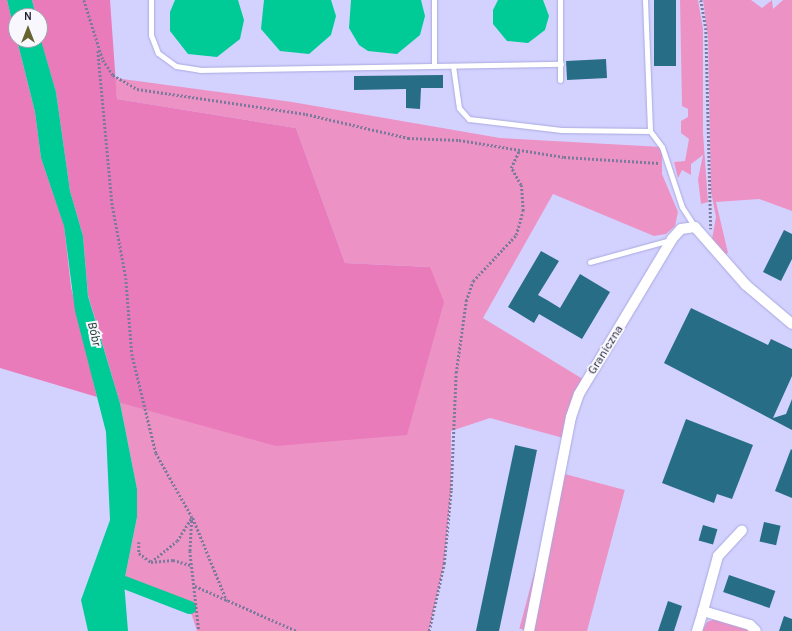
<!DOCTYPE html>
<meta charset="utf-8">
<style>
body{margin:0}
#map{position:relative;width:792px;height:631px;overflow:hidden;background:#d3d2ff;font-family:Karla,sans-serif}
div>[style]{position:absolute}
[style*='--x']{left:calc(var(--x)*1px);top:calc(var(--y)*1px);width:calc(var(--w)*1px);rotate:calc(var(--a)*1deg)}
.green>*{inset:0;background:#ed92c5;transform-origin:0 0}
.forest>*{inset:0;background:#ea7bbb}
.water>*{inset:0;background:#00ca96}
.canal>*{height:13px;margin:-6.5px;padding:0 6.5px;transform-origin:6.5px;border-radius:6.5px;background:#00ca96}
.building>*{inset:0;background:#286d86;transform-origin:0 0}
.path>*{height:2.5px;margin-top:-1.25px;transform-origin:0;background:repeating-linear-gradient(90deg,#7c7a9c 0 2px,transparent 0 4px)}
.roads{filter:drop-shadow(0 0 1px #aaa9df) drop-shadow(0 0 1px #aaa9df)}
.service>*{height:5px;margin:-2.5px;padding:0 2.5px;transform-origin:2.5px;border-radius:2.5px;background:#fff}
.minor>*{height:10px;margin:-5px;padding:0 5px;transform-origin:5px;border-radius:5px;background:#fff}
span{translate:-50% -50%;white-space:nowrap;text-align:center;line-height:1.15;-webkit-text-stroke:4px #f7f7fd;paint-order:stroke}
.street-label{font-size:12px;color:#211f34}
.water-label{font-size:13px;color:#20392f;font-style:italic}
.north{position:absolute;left:8px;top:8px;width:40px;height:40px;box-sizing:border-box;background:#f7f7fd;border:1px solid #a1a1ad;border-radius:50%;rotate:0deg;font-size:11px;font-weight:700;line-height:16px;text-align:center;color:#211f34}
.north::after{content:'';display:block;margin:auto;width:14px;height:18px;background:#666330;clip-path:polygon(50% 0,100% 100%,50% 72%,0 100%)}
</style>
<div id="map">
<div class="green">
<div style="clip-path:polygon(680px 0,698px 0,703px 29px,703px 133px,708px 202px,701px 204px,698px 179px,703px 155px,691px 164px,691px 175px,682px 170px,678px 178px,674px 162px,685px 161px,689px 139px,681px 133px,681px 121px,688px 117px,688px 109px,682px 106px)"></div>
<div style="clip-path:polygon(703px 0,751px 0,762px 8px,772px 0,773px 9px,783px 0,792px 0,792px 211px,759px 199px,716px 202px,728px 253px,725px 254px,712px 239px,716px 217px,711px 192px,708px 38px)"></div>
<div style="clip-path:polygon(115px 78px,292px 102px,500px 138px,662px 147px,662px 174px,678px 212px,675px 226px,666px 234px,654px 236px,553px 194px,483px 318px,586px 381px,567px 439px,490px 418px,451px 431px,451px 490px,444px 564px,429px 631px,197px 631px,189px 607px,124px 582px,137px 517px,137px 489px,120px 403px,276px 445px,430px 267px,345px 263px,296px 128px,117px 99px)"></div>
<div style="left:561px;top:473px;width:66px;height:161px;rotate:15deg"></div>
<div style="clip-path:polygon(715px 619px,745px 628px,749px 631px,702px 631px,707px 622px)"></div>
</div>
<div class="forest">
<div style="clip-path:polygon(0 0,7px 0,35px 112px,41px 158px,64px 225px,71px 287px,97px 397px,0 368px)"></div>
<div style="clip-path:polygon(32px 0,110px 0,117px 99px,296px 128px,345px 263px,430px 267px,444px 302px,407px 435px,276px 446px,120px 403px,88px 295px,83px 236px,70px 191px,56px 92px,41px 42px,40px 16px,36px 16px)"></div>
</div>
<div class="water">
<div style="clip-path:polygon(7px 0,32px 0,36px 16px,16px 16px,16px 37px)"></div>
<div style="clip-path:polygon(175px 0,238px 0,244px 20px,240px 39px,217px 57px,188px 54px,170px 31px,170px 12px)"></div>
<div style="clip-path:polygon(264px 0,331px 0,336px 16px,331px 35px,309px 54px,280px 51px,261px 29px)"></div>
<div style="clip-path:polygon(351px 0,421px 0,425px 16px,420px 35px,397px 54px,368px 51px,359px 45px,349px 28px)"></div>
<div style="clip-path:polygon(498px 0,543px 0,549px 16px,545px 30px,528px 43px,507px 41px,493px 24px,493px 10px)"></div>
<div style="clip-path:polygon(40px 37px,56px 92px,70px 191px,83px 236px,88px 296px,120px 403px,137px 489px,137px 517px,124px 582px,128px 631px,88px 631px,81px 600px,110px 520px,106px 432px,75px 311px,64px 226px,41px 158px,35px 112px,17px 40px)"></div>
</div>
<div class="canal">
<div style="--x:124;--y:582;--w:70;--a:21"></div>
</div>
<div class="building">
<div style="left:654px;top:0;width:22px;height:66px"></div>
<div style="left:606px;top:59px;width:19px;height:40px;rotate:87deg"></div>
<div style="clip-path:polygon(443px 75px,443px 88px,421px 88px,420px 109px,406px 108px,406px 89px,354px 90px,354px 76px)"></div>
<div style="clip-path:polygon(784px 230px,792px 234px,792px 259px,781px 281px,763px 272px)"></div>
<div style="clip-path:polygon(541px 251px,559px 261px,538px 295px,547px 300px,560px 308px,580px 274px,610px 292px,582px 339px,539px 314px,534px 323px,508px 307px)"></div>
<div style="clip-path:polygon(691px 308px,768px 345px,771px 339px,792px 349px,792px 376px,773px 418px,786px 414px,792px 399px,792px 430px,664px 363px)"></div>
<div style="clip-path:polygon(686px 419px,753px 445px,732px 499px,717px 494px,714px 503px,662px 483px)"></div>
<div style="clip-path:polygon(515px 445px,537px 450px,525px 509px,499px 631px,476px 631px)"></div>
<div style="clip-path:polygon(791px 449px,792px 450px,792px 498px,775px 491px)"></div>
<div style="left:764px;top:522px;width:17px;height:20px;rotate:13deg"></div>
<div style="left:703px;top:525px;width:15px;height:16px;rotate:16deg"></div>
<div style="left:729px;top:575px;width:49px;height:18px;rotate:19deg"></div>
<div style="clip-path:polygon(668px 601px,682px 606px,674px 631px,658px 631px)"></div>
<div style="clip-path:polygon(784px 616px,792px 619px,792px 631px,779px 631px)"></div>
</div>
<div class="path">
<div style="--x:84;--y:0;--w:63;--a:72.4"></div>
<div style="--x:103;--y:60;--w:18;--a:56"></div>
<div style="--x:113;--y:75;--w:28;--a:30"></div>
<div style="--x:137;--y:89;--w:171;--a:8.4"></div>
<div style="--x:306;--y:114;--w:105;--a:13.2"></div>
<div style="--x:408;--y:138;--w:51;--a:2.2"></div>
<div style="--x:459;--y:140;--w:106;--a:9.2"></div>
<div style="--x:564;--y:157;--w:95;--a:3.6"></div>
<div style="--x:701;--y:0;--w:28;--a:80"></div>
<div style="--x:706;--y:28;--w:201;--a:88.6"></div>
<div style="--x:98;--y:51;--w:153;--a:84.7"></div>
<div style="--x:112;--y:203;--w:76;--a:79.4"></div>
<div style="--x:126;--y:278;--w:76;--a:85.5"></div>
<div style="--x:132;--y:354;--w:102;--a:76.4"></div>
<div style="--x:156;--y:453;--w:73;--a:60.6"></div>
<div style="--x:192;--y:517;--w:34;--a:93"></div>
<div style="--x:190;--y:551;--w:81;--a:83.6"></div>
<div style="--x:193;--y:518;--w:90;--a:67.7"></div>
<div style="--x:139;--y:542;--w:11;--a:90"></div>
<div style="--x:139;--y:553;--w:15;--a:37"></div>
<div style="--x:151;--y:562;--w:22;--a:-5"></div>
<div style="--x:173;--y:560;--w:19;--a:16"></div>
<div style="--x:151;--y:562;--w:33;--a:-39"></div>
<div style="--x:177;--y:541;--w:26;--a:-58"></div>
<div style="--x:195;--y:586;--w:111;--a:23.8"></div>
<div style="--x:429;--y:631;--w:69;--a:-77.4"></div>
<div style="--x:444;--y:564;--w:74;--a:-84.6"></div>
<div style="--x:451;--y:490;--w:117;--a:-87.6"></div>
<div style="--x:456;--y:373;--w:73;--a:-82.1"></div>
<div style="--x:466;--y:301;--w:21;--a:-71"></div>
<div style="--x:473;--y:281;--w:63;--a:-46.9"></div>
<div style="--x:516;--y:235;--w:25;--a:-74"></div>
<div style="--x:523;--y:211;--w:26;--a:-94"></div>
<div style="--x:521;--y:185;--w:20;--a:-120"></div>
<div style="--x:511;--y:168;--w:19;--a:-65"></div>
</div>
<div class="roads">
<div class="service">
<div style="--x:151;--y:0;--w:35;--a:90"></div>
<div style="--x:151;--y:35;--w:19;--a:69"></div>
<div style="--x:158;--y:53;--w:22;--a:36"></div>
<div style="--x:176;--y:66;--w:24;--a:9"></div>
<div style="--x:200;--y:70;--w:361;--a:-1"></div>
<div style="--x:434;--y:0;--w:66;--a:90"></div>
<div style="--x:560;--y:0;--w:80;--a:90"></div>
<div style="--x:645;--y:0;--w:131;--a:87.8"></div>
<div style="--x:650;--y:131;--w:20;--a:53"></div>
<div style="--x:662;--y:147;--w:63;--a:71.6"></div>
<div style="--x:682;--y:207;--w:24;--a:57"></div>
<div style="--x:453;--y:66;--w:42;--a:81.9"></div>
<div style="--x:459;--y:108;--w:15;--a:48"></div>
<div style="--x:469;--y:119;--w:93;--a:6.8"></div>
<div style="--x:561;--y:130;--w:89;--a:0.6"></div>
<div style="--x:590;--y:262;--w:83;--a:-15.4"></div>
</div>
<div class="minor">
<div style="--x:703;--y:611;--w:57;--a:-74.7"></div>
<div style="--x:718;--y:556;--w:35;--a:-47"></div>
<div style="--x:529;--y:631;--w:218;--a:-78.9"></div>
<div style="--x:571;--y:417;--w:24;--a:-71"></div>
<div style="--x:579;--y:394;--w:181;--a:-59"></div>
<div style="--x:672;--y:239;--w:13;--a:-48"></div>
<div style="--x:681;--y:229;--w:14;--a:-8"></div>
<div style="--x:695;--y:227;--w:77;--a:48.7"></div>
<div style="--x:746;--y:285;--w:60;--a:40.3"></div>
<div style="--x:697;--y:631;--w:21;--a:-73"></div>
<div style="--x:703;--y:611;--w:49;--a:16.6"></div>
<div style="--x:750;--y:625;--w:8;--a:45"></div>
</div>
</div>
<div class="street-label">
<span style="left:606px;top:350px;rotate:-58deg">Graniczna</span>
</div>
<div class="water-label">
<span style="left:94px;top:334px;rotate:77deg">Bóbr</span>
</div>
<div class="north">N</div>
</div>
